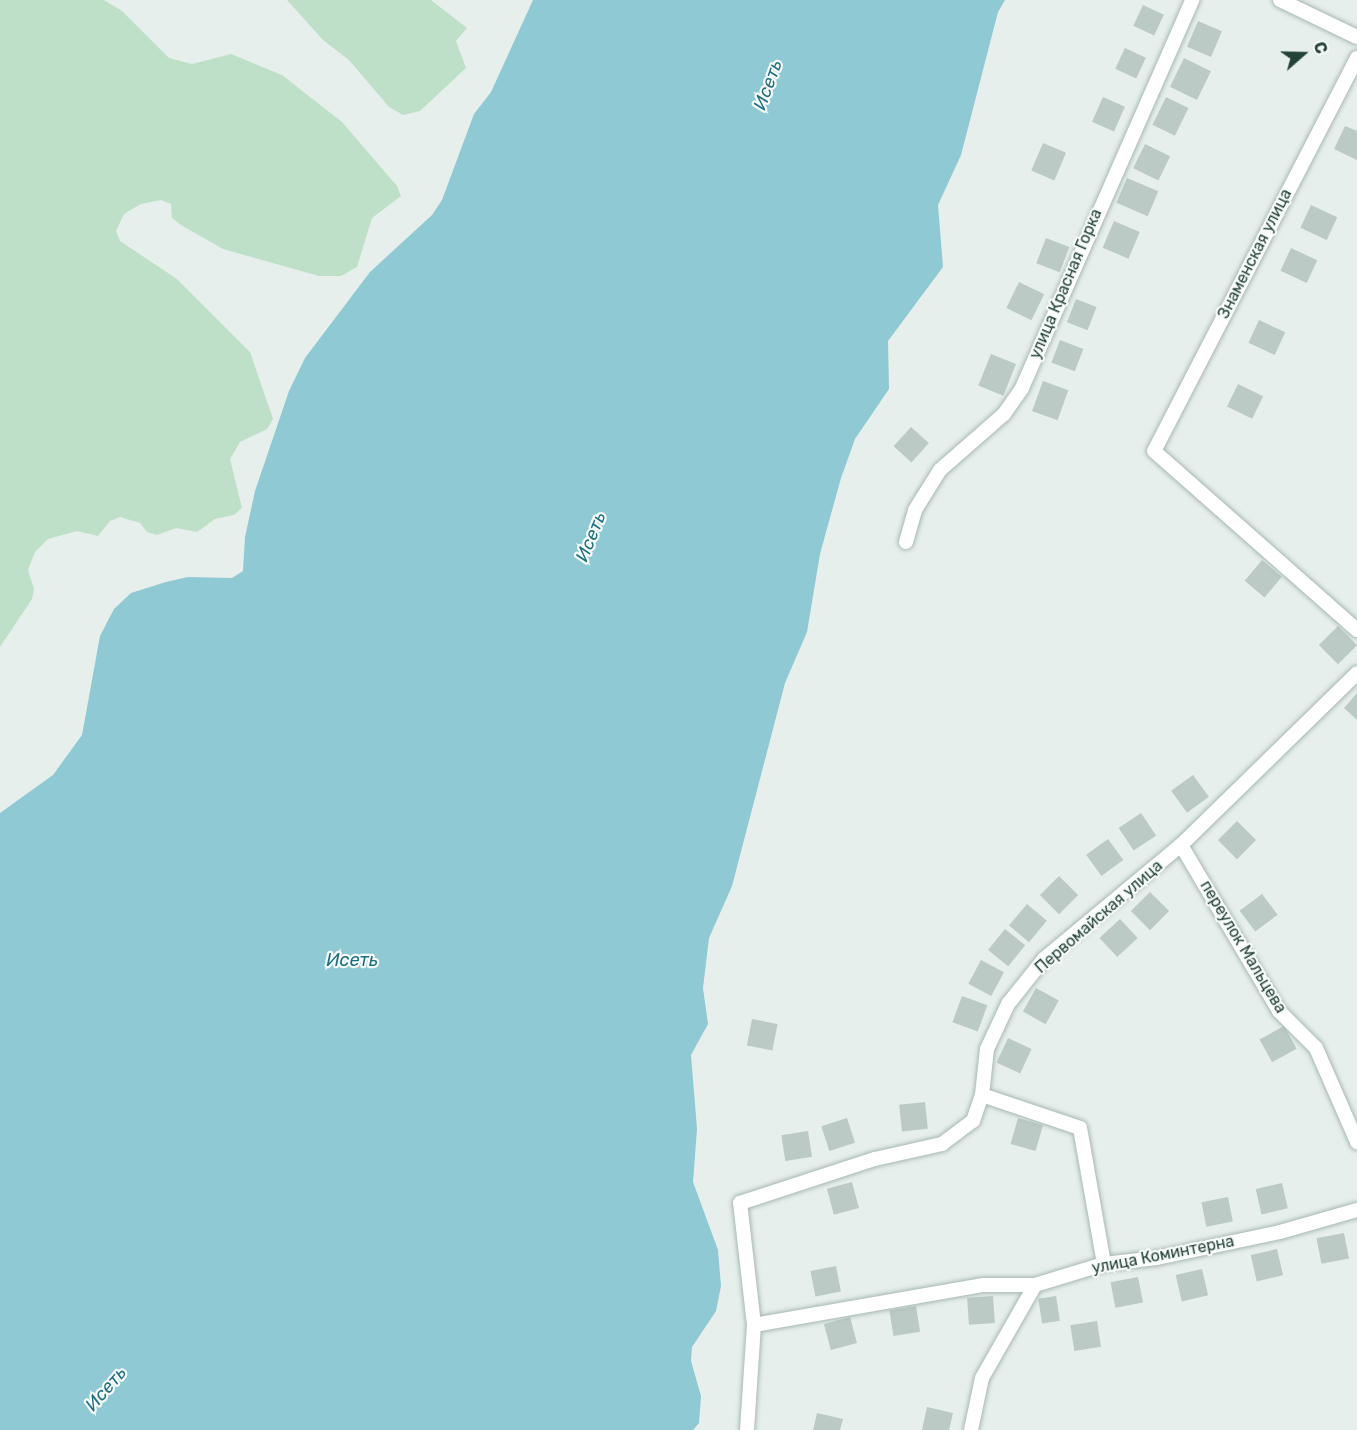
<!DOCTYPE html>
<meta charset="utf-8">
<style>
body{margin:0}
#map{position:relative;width:1357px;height:1430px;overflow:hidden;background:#e6efeb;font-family:Rubik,sans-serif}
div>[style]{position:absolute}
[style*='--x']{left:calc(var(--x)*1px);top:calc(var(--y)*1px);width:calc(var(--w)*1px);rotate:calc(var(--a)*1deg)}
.green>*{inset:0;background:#bfe0c8}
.water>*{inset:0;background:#8ec9d4}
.building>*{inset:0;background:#bbcac4;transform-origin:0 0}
.roads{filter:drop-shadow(0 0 2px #a8b8b2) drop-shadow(0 0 2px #a8b8b2)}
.minor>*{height:14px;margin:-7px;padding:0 7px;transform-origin:7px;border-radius:7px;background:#fff}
span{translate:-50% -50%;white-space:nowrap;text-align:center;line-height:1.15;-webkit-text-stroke:4.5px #f7fbf9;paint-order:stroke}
.street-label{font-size:16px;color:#24423a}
.water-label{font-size:18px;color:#1c6f80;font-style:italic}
.north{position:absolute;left:1273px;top:24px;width:60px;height:60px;-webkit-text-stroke:4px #f7fbf9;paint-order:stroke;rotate:70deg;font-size:16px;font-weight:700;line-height:24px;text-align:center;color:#24423a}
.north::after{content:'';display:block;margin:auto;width:21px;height:27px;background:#24423a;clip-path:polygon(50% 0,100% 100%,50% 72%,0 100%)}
</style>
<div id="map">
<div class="green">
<div style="clip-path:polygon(0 0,104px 0,122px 11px,169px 58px,192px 64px,231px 54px,282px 75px,342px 122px,397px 186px,401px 196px,372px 218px,357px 267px,341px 276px,319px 276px,223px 249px,181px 225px,172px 218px,171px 204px,161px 200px,141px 204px,124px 214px,116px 231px,120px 241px,177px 279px,250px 352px,273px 419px,267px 429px,240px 442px,230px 459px,242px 508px,234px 515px,215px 519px,197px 532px,176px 528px,157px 535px,147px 532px,140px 523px,120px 517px,110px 521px,98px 536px,77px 531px,48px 539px,35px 552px,28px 570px,34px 589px,32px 599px,0 647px)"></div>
<div style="clip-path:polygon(287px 0,431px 0,467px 28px,456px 41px,466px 68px,420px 111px,403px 115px,389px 107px,349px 60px,323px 40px)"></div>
</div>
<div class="water">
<div style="clip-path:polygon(533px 0,1005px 0,998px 12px,961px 155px,938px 205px,943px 267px,888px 341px,889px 389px,855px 439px,841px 478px,820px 554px,807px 632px,785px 683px,732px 886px,709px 938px,703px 988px,708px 1024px,691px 1055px,697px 1129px,693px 1182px,718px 1250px,721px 1286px,716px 1311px,692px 1347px,691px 1361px,701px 1396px,699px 1423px,693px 1430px,0 1430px,0 813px,53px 775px,82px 735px,100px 636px,114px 609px,131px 593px,166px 582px,188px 577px,232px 578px,243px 571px,245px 537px,255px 491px,289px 391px,305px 358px,370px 272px,432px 215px,442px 200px,474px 114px,491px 92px)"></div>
</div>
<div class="building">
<div style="left:1143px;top:5px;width:23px;height:23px;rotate:25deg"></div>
<div style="left:1198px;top:21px;width:26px;height:28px;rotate:23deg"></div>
<div style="left:1125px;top:48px;width:23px;height:23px;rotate:25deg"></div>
<div style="left:1184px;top:58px;width:30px;height:32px;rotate:26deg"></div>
<div style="left:1103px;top:97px;width:24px;height:27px;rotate:24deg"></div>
<div style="left:1166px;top:97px;width:25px;height:31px;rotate:26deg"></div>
<div style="clip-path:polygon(1345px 126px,1357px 131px,1357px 160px,1334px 149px)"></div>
<div style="left:1043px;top:143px;width:25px;height:30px;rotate:23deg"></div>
<div style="left:1145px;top:144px;width:28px;height:27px;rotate:26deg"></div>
<div style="left:1127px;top:178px;width:34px;height:27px;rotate:23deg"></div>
<div style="left:1311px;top:205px;width:29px;height:25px;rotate:25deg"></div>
<div style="left:1114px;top:221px;width:28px;height:29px;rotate:23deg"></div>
<div style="left:1046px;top:238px;width:25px;height:27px;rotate:21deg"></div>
<div style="left:1291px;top:248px;width:29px;height:25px;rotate:25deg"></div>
<div style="left:1019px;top:282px;width:28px;height:29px;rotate:26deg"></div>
<div style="left:1076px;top:299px;width:22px;height:25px;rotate:21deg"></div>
<div style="left:1259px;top:320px;width:29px;height:25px;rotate:25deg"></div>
<div style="left:1060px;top:340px;width:25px;height:24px;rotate:21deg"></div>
<div style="left:991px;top:354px;width:27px;height:34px;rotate:22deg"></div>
<div style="left:1043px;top:381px;width:27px;height:32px;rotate:20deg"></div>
<div style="left:1238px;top:384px;width:28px;height:25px;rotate:26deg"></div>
<div style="left:911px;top:427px;width:24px;height:26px;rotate:42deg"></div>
<div style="left:1262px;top:560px;width:26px;height:27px;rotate:40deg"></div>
<div style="left:1338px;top:626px;width:27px;height:27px;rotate:45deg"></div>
<div style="clip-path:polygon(1357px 693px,1357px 720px,1344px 708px)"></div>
<div style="left:1193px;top:775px;width:27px;height:27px;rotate:54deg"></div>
<div style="left:1141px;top:813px;width:27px;height:27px;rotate:56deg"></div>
<div style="left:1237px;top:821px;width:27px;height:27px;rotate:45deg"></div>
<div style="left:1108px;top:839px;width:26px;height:27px;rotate:54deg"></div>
<div style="left:1059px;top:876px;width:27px;height:27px;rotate:45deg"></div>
<div style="left:1150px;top:892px;width:27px;height:27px;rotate:45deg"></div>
<div style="left:1262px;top:894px;width:26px;height:28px;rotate:53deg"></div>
<div style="left:1027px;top:904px;width:26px;height:28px;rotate:40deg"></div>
<div style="left:1120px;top:919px;width:26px;height:28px;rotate:47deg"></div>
<div style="left:1005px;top:929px;width:26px;height:27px;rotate:39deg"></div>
<div style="left:981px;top:960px;width:26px;height:27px;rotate:28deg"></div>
<div style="left:1036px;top:988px;width:26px;height:27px;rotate:29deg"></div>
<div style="left:962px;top:996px;width:27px;height:28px;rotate:20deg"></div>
<div style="left:752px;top:1019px;width:26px;height:27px;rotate:11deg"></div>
<div style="left:1284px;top:1026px;width:26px;height:28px;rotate:61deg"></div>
<div style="left:1008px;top:1038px;width:26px;height:27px;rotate:25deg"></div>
<div style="left:925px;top:1102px;width:27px;height:26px;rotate:84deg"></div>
<div style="left:847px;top:1118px;width:26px;height:27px;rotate:72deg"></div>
<div style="left:1018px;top:1118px;width:26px;height:27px;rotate:16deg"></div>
<div style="left:808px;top:1131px;width:26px;height:27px;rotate:81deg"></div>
<div style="left:852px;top:1182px;width:27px;height:26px;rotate:75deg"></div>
<div style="left:1282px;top:1183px;width:26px;height:27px;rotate:77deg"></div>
<div style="left:1228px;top:1197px;width:25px;height:27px;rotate:79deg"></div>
<div style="left:1344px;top:1233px;width:26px;height:28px;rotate:79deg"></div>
<div style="left:1277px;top:1249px;width:27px;height:27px;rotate:77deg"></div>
<div style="left:836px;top:1266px;width:26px;height:26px;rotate:79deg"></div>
<div style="left:1202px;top:1269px;width:27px;height:27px;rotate:77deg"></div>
<div style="left:1138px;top:1277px;width:26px;height:28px;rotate:79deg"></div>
<div style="left:993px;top:1296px;width:27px;height:26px;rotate:86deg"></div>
<div style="left:1056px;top:1296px;width:25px;height:18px;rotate:81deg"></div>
<div style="left:916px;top:1306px;width:26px;height:27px;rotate:81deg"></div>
<div style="left:850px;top:1317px;width:27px;height:27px;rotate:75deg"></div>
<div style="left:1097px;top:1321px;width:26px;height:27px;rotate:81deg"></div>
<div style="clip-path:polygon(927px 1407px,953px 1413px,949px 1430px,922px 1430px)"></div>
<div style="clip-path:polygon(817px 1413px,843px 1419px,840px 1430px,813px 1430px)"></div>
</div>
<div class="roads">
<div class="minor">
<div style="--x:1280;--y:0;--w:85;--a:25.7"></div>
<div style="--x:1357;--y:58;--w:442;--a:117.3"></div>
<div style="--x:1154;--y:451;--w:271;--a:41.4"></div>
<div style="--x:906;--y:542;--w:33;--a:-74"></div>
<div style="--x:915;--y:510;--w:47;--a:-58"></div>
<div style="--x:940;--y:470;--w:85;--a:-41.2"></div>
<div style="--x:1004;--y:414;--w:32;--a:-55"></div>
<div style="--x:1022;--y:388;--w:424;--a:-66.3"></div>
<div style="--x:1181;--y:845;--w:193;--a:59.4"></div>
<div style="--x:1279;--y:1011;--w:52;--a:45"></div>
<div style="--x:1316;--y:1048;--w:103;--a:66.4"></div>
<div style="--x:1104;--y:1264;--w:138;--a:-100"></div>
<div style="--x:1080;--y:1128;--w:103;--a:-161.4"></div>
<div style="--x:982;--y:1095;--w:46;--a:-83.8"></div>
<div style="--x:987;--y:1049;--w:50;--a:-65"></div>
<div style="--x:1008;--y:1004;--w:58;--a:-51.3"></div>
<div style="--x:1044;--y:959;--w:178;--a:-39.8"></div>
<div style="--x:1181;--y:845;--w:246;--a:-44.3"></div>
<div style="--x:754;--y:1325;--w:233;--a:-9.9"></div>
<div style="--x:984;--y:1285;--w:51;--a:0"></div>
<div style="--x:1035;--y:1285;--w:72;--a:-16.9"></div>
<div style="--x:1104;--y:1264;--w:53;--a:-6.5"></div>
<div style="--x:1157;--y:1258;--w:126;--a:-11.9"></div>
<div style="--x:1280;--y:1232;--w:80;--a:-15.9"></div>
<div style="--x:747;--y:1430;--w:105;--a:-86.2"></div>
<div style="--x:754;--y:1325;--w:123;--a:-96.5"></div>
<div style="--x:740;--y:1203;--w:142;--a:-18.1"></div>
<div style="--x:875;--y:1159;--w:69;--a:-12.6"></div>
<div style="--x:942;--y:1144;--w:39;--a:-37"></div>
<div style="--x:973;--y:1121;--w:28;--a:-71"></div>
<div style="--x:971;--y:1430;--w:53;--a:-78.1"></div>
<div style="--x:982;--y:1378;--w:107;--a:-60.3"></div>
</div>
</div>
<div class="street-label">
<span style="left:1255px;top:254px;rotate:-63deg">Знаменская улица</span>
<span style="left:1066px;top:284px;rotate:-67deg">улица Красная Горка</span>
<span style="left:1099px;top:917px;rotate:-41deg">Первомайская улица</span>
<span style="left:1243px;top:947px;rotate:59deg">переулок Мальцева</span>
<span style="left:1163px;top:1255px;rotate:-11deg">улица Коминтерна</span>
</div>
<div class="water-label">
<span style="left:768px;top:85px;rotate:-70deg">Исеть</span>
<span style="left:591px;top:537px;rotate:-68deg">Исеть</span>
<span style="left:352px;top:960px">Исеть</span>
<span style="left:106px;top:1389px;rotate:-49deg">Исеть</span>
</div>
<div class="north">С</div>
</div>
